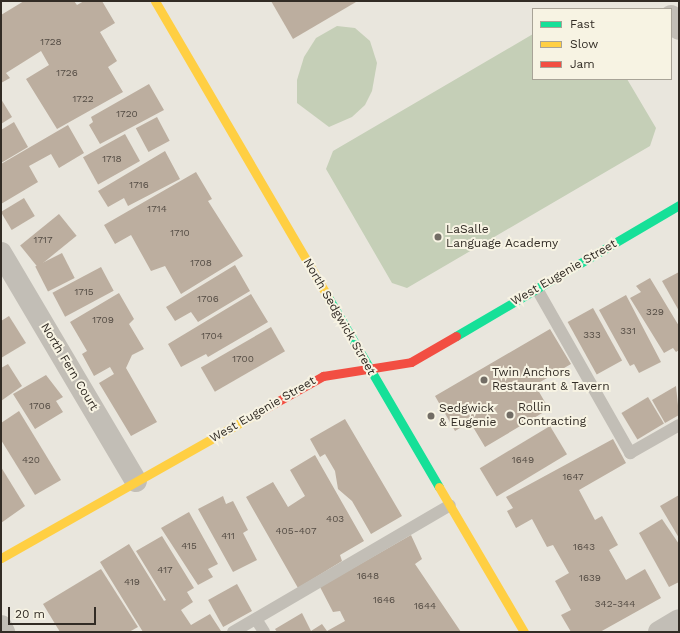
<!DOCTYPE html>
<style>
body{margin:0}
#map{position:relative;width:680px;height:633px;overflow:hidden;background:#e9e6dd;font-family:"Work Sans",sans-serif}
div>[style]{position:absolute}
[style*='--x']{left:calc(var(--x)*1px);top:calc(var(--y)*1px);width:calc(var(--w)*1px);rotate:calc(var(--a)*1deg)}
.green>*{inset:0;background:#c5cfb7}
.building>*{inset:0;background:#bcae9f;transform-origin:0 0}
.lane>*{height:12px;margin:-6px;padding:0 6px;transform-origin:6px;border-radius:6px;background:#c2beb6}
.street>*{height:22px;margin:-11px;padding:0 11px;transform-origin:11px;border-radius:11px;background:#c2beb6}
.fast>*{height:9px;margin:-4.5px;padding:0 4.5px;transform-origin:4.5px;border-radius:4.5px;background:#16e098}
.slow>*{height:9px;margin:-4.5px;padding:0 4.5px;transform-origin:4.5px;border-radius:4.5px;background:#ffcf43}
.jam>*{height:9px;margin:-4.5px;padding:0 4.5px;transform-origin:4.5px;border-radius:4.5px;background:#f24e42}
.dots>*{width:11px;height:11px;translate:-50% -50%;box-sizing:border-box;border:2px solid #f7f3e3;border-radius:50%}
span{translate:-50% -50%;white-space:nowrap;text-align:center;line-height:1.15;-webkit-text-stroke:4px #f7f3e3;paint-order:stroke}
.number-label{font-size:10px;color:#544c44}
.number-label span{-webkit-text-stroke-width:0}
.poi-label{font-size:12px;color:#322c25}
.left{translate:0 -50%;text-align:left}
.street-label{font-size:12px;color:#322c25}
.frame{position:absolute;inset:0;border:2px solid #322c25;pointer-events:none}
.legend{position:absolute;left:532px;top:8px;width:140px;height:72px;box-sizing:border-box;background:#f7f3e3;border:1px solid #a8a397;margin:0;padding:5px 7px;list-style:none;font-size:12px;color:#322c25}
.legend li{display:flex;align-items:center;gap:8px;height:20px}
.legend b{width:20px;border:1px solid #a8a397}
.scale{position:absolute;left:8px;top:607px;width:88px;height:18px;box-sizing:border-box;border:2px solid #322c25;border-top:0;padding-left:5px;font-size:12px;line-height:14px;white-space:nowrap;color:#322c25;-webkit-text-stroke:3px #f7f3e3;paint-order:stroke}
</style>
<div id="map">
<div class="green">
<div style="clip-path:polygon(337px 26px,355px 28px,370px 41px,377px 63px,372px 91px,365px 105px,352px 117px,329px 127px,297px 103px,297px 80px,304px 57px,316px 38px)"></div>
<div style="clip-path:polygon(533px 34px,533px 79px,627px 79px,656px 128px,650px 146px,407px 288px,392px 283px,326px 169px,333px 151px)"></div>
</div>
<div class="building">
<div style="clip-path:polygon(24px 1px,74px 1px,77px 5px,84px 1px,102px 1px,115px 23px,100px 32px,117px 61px,108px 67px,123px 92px,57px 129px,26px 79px,49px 65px,41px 51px,6px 73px,10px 78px,1px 83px,1px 15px)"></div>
<div style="clip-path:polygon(271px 1px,355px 1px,356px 2px,293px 39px)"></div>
<div style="clip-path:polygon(149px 84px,164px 110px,100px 144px,89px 125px,93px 122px,91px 117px)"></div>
<div style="clip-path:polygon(1px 99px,12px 117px,1px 124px)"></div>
<div style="left:157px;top:117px;width:27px;height:24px;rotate:62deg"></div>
<div style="clip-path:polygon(14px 122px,28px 147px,1px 163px,1px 130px)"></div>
<div style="clip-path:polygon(68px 125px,84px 153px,59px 168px,51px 154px,29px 166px,38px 182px,1px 204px,1px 164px)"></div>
<div style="left:125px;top:134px;width:31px;height:48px;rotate:61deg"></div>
<div style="clip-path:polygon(165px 151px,180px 179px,128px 206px,124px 198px,108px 207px,98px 191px)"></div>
<div style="clip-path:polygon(196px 172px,212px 199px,208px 201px,243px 256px,181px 294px,165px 266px,151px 271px,131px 235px,115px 244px,104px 225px)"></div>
<div style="left:24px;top:198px;width:21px;height:27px;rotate:59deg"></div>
<div style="left:59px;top:214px;width:28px;height:50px;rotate:51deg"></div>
<div style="left:62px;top:253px;width:28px;height:30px;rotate:63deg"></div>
<div style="clip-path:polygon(235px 265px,250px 291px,198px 322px,191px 312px,175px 321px,166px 307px)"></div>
<div style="left:101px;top:267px;width:27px;height:55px;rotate:62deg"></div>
<div style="clip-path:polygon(679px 272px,679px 311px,662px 281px)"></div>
<div style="clip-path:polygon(650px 278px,679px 326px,679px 350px,676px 352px,673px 348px,664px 353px,630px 298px,641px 292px,636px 286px)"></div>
<div style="clip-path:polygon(119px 293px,134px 319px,129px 324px,144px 349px,132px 355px,126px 368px,157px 422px,131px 436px,99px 383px,114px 374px,110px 367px,94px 376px,82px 354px,87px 351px,70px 322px)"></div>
<div style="clip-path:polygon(251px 294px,268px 322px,208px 357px,206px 354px,181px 367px,168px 344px)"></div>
<div style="clip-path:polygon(626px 295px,661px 362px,639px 373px,634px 364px,630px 366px,599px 310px)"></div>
<div style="left:593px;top:308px;width:60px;height:29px;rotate:61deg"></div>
<div style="clip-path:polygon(9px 316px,26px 343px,1px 358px,1px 321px)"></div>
<div style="left:271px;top:327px;width:28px;height:81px;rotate:60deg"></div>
<div style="clip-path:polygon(550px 329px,571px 364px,535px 385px,549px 409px,485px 447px,470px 422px,455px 431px,435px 396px)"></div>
<div style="clip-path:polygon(8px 364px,22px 386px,1px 401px,1px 368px)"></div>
<div style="clip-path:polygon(46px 375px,63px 397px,56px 401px,63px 412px,35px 429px,13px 394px)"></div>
<div style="clip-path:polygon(676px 386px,679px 415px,665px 423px,652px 400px)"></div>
<div style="left:648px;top:397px;width:31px;height:31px;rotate:59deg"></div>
<div style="clip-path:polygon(19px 411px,61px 480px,35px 495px,1px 440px,1px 423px)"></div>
<div style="clip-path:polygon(345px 419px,402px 516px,371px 534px,352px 501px,338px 489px,335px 471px,325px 454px,320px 457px,310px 439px)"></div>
<div style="left:550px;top:426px;width:33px;height:82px;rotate:59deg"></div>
<div style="clip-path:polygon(613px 439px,626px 463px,579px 490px,595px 520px,602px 516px,618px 545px,609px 550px,626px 580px,645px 569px,661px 598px,600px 632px,571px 632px,561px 615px,571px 610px,555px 581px,569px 573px,553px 545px,547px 547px,532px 519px,516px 528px,507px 511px,513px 508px,506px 497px)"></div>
<div style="clip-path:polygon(315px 455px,364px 541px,340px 555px,342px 561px,298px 588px,246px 497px,273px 482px,288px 507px,305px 496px,290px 470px)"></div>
<div style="clip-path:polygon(1px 467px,25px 506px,1px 523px)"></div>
<div style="clip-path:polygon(679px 495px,679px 538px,660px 506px)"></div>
<div style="clip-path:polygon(223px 496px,226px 504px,233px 501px,248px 530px,243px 533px,257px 560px,233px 572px,198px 509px)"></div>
<div style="clip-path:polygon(189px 512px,218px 564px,208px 569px,213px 577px,198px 585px,161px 528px)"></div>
<div style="clip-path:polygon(662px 519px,679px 544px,679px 582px,669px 587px,639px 533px)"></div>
<div style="clip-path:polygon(411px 535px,422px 559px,415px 564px,461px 632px,277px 632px,275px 629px,302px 613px,311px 631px,322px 624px,327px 631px,345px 621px,340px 611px,333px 612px,320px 587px)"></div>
<div style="clip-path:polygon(162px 536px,194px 588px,187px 592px,193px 602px,181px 610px,191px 625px,210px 614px,221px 631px,143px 632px,100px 562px,129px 544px,164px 601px,166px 600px,136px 551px)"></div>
<div style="clip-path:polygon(101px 569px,138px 627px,129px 632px,60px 632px,43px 604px)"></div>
<div style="left:237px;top:584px;width:31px;height:33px;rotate:61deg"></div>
</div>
<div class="lane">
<div style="--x:537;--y:289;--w:189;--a:60.4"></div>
<div style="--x:630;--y:453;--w:56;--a:-29.7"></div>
<div style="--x:256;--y:619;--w:15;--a:58"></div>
<div style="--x:233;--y:632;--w:251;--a:-30.3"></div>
</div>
<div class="street">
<div style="--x:671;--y:16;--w:15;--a:58"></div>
<div style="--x:1;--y:253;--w:265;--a:59.4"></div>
<div style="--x:1;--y:626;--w:7;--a:63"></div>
<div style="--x:659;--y:632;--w:23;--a:-31"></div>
</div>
<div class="fast">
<div style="--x:328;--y:297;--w:220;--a:59.7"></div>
<div style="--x:456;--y:336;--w:259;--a:-30.4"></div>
</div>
<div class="slow">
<div style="--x:155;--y:1;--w:343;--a:59.7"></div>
<div style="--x:439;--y:487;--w:168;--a:59.6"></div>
<div style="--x:1;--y:558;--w:294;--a:-29.5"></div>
</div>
<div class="jam">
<div style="--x:257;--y:413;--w:76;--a:-29.3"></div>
<div style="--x:323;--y:376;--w:89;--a:-9"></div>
<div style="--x:411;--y:362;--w:52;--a:-30"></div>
</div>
<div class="dots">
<div style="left:438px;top:237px;background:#726d65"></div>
<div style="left:484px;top:380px;background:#726d65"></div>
<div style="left:510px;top:415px;background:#726d65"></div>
<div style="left:431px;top:416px;background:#726d65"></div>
</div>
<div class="number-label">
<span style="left:51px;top:42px">1728</span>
<span style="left:67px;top:73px">1726</span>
<span style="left:83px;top:99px">1722</span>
<span style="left:127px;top:114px">1720</span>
<span style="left:112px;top:159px">1718</span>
<span style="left:139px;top:185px">1716</span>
<span style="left:157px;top:209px">1714</span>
<span style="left:180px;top:233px">1710</span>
<span style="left:43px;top:240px">1717</span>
<span style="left:201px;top:263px">1708</span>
<span style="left:84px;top:292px">1715</span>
<span style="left:208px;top:299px">1706</span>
<span style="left:655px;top:312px">329</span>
<span style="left:103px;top:320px">1709</span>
<span style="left:628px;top:331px">331</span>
<span style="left:592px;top:335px">333</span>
<span style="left:212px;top:336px">1704</span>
<span style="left:243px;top:359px">1700</span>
<span style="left:40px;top:406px">1706</span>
<span style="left:31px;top:460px">420</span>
<span style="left:523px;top:460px">1649</span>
<span style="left:573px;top:477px">1647</span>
<span style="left:335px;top:519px">403</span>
<span style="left:296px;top:531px">405-407</span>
<span style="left:228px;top:536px">411</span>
<span style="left:189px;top:546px">415</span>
<span style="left:584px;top:547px">1643</span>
<span style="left:165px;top:570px">417</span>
<span style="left:368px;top:576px">1648</span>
<span style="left:590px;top:578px">1639</span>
<span style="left:132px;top:582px">419</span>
<span style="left:384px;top:600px">1646</span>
<span style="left:615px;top:604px">342-344</span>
<span style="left:425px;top:606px">1644</span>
</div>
<div class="poi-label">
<span class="left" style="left:446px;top:237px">LaSalle<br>Language Academy</span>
<span class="left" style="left:492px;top:380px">Twin Anchors<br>Restaurant &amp; Tavern</span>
<span class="left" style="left:518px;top:415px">Rollin<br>Contracting</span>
<span class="left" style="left:439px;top:416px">Sedgwick<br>&amp; Eugenie</span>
</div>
<div class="street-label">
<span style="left:564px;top:273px;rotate:-30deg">West Eugenie Street</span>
<span style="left:339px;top:317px;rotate:60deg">North Sedgwick Street</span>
<span style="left:69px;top:367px;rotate:59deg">North Fern Court</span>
<span style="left:263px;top:410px;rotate:-30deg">West Eugenie Street</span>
</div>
<div class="frame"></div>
<ul class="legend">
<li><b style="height:5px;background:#16e098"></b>Fast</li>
<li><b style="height:5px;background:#ffcf43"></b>Slow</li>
<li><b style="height:5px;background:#f24e42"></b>Jam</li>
</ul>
<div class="scale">20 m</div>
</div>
